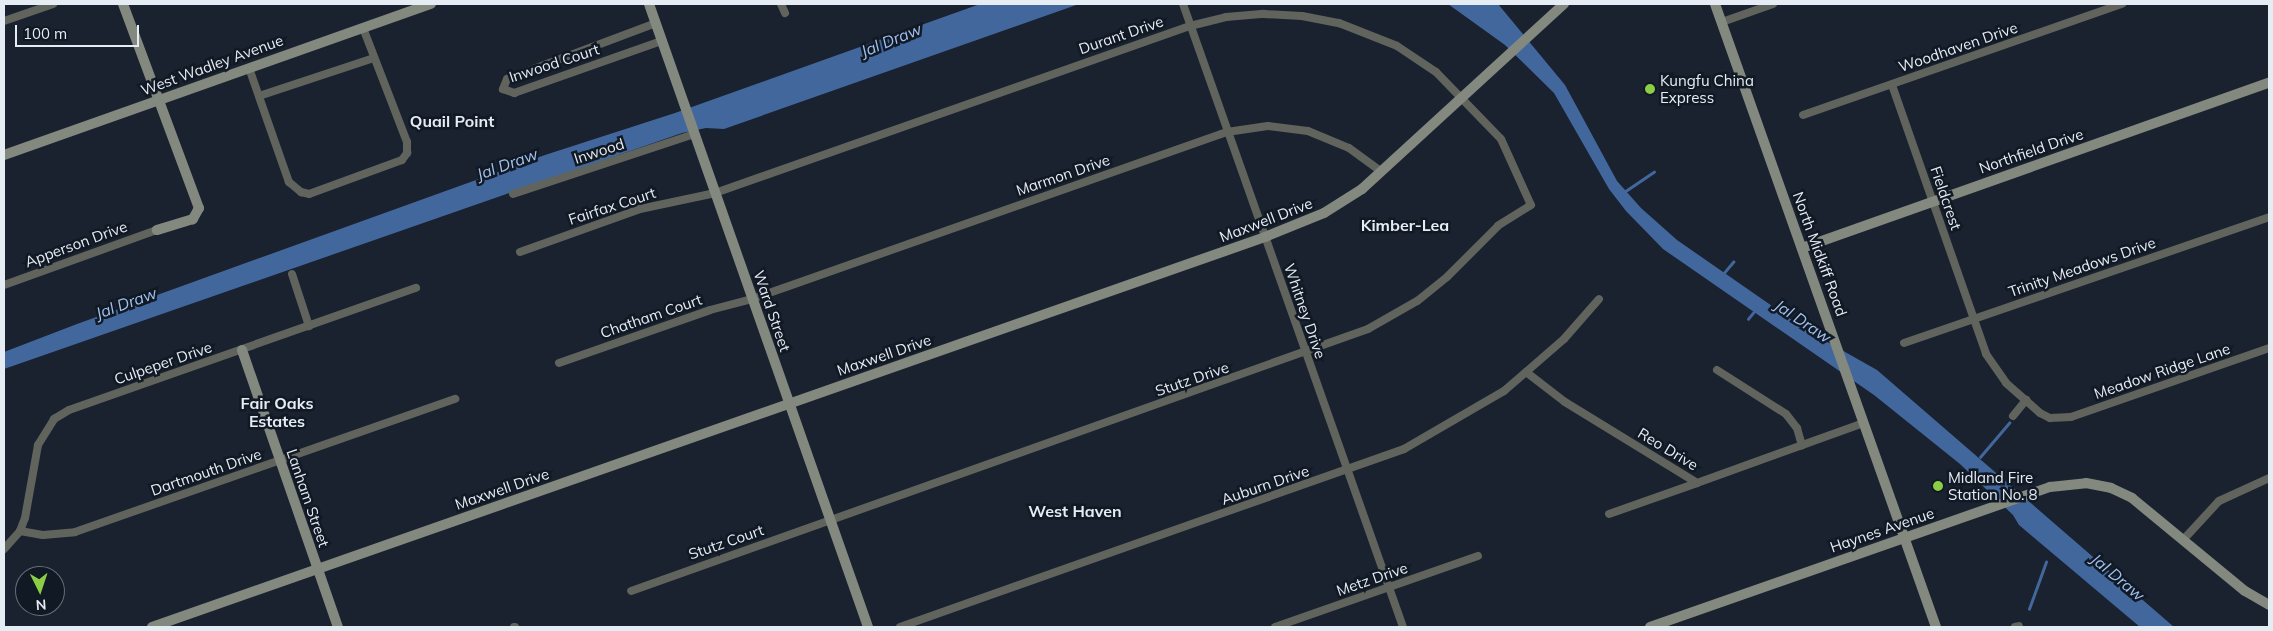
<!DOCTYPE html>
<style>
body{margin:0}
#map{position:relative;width:2273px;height:631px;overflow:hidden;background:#1a222f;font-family:Mulish,sans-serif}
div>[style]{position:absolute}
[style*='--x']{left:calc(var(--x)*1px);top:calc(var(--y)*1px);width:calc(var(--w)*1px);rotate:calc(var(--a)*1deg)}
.water>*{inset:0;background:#42679d}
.stream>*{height:2.5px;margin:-1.25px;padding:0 1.25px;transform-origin:1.25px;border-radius:1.25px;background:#42679d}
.street>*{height:8px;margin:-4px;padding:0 4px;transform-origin:4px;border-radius:4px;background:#60645d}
.secondary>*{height:10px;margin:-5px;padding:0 5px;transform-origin:5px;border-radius:5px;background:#83897e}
.dots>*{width:14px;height:14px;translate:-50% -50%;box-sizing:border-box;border:2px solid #111925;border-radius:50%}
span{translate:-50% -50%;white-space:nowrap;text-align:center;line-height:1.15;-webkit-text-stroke:5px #111925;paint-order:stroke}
.street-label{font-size:15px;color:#e6ecf4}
.poi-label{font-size:15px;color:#e6ecf4}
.left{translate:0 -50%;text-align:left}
.water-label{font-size:16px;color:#a2c2f1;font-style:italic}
.neighbourhood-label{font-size:16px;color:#e6ecf4;font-weight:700}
.frame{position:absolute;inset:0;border:5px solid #e6ecf4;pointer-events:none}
.north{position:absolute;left:15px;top:566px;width:50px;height:50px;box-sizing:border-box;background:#111925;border:1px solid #666d78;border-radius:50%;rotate:176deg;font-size:14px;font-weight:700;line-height:20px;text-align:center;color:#e6ecf4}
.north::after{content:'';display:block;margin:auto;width:18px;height:22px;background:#8bce46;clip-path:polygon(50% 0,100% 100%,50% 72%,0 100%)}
.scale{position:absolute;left:15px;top:25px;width:124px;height:22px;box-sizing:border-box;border:2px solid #e6ecf4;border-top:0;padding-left:6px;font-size:15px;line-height:18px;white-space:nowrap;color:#e6ecf4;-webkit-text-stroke:4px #111925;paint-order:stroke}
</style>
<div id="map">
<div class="water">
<div style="clip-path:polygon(980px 4px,1079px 4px,724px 129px,706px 128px,682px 133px,4px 369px,4px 352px,77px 324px,545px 155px,675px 113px)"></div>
<div style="clip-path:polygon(1448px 4px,1498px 4px,1565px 85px,1617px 181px,1641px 208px,1677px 240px,1808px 331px,1877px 370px,2174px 627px,2140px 627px,2019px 525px,2013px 515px,1960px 464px,1874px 395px,1663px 249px,1626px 211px,1609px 189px,1554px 93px,1505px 45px)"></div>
</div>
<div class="stream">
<div style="--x:1624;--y:192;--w:36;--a:-34"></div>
<div style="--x:1723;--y:274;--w:16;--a:-50"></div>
<div style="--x:1748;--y:319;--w:13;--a:-51"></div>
<div style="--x:1980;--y:457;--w:45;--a:-49.5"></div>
<div style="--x:2029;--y:609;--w:50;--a:-70.1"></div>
</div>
<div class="street">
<div style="--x:781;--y:4;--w:10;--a:66"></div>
<div style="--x:1183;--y:4;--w:661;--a:70.55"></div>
<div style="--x:4;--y:21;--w:52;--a:-19.1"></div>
<div style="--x:1722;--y:22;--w:54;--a:-19.4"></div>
<div style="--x:656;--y:23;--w:159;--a:159.4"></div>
<div style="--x:507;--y:79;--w:11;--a:112"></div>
<div style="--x:503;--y:89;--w:12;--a:20"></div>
<div style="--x:514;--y:93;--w:157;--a:-19.4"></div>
<div style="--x:249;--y:68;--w:121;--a:70.7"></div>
<div style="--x:289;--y:182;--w:16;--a:40"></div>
<div style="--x:301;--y:192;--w:8;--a:14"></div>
<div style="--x:309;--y:194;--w:99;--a:-20.1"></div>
<div style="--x:402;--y:160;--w:9;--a:-54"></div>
<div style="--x:407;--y:153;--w:11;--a:-90"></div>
<div style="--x:407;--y:142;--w:122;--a:-111.1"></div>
<div style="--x:1892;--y:85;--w:285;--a:70.7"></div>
<div style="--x:1986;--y:354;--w:35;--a:55"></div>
<div style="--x:2006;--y:383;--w:45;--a:41.4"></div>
<div style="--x:2040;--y:413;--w:11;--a:27"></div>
<div style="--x:2050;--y:418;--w:21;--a:-3"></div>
<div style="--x:2071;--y:417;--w:210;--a:-19.2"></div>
<div style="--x:259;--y:96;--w:121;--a:-18.3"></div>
<div style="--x:1803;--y:115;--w:338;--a:-19.2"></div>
<div style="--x:513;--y:194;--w:191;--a:-18.3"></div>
<div style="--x:520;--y:252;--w:127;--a:-19.7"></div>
<div style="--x:640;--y:209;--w:77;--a:-12"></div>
<div style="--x:715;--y:193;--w:504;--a:-19.37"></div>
<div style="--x:1190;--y:26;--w:37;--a:-14"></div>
<div style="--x:1226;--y:17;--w:38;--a:-5"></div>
<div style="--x:1264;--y:14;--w:38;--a:3"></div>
<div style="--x:1302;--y:16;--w:38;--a:11"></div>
<div style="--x:1339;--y:23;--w:62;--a:21.6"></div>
<div style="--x:1397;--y:46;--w:47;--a:33.7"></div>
<div style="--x:1436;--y:72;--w:93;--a:45.9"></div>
<div style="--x:1501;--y:139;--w:72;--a:65.6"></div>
<div style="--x:1531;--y:205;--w:39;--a:148"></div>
<div style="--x:1498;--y:226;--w:72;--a:135"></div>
<div style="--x:1447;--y:277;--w:38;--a:141"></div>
<div style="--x:1417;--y:301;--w:56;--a:150.3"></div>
<div style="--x:1368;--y:329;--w:782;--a:160.43"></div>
<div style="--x:292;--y:274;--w:55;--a:71.9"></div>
<div style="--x:4;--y:285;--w:163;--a:-19.8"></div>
<div style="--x:1904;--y:343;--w:386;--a:-19"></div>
<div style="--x:559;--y:363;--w:160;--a:-19.3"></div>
<div style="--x:710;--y:310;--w:43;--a:-14.7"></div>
<div style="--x:752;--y:299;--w:504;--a:-19.37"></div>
<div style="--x:1227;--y:132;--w:41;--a:-8.3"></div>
<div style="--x:1268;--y:126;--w:40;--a:7.1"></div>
<div style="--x:1308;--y:131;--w:44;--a:22.5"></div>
<div style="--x:1349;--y:148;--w:39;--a:36"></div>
<div style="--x:1717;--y:370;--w:82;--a:32.5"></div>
<div style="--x:1786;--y:414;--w:18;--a:52"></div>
<div style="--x:1797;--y:428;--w:18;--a:74"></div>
<div style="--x:1526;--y:372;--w:49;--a:37.6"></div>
<div style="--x:1565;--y:402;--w:155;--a:31.5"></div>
<div style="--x:1697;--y:483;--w:177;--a:-19.8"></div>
<div style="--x:2013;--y:416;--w:21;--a:-51"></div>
<div style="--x:1609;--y:514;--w:93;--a:-19.4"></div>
<div style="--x:20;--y:531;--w:23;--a:10"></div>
<div style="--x:43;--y:535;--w:32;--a:-5"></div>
<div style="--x:75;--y:532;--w:403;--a:-19.3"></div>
<div style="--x:2183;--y:540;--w:53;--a:-47.3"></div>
<div style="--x:2219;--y:501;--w:55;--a:-24.7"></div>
<div style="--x:4;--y:549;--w:24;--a:-48"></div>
<div style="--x:20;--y:531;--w:14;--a:-69"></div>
<div style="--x:25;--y:518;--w:74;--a:-79.9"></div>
<div style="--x:38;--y:445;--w:31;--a:-58"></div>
<div style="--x:54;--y:419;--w:17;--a:-31"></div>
<div style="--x:69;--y:410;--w:368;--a:-19.4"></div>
<div style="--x:514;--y:627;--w:1;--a:0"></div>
<div style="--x:900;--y:627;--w:535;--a:-19.45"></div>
<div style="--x:1404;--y:449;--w:116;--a:-30.1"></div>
<div style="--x:1504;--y:391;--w:79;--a:-40.9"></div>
<div style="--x:1564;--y:339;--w:53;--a:-48.8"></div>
<div style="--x:1275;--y:627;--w:215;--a:-19.3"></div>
<div style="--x:2015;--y:627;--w:4;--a:-14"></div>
</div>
<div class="secondary">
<div style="--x:123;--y:4;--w:218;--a:69.6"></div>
<div style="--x:199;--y:208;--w:13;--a:119"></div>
<div style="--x:193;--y:219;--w:38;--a:163"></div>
<div style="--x:649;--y:4;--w:660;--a:70.63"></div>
<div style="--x:1715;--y:4;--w:661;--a:70.47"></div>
<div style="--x:4;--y:155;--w:453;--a:-19.5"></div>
<div style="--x:1802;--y:248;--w:495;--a:-19.5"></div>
<div style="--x:242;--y:350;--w:293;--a:70.9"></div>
<div style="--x:152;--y:627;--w:1179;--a:-19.31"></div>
<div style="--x:1265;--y:237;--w:64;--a:-22.1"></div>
<div style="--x:1324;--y:213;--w:45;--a:-32.3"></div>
<div style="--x:1362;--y:189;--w:274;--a:-42.5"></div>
<div style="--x:1650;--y:627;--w:424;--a:-19.3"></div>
<div style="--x:2050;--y:487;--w:36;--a:-6"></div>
<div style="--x:2086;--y:483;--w:25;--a:11"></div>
<div style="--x:2111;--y:488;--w:23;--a:25"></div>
<div style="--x:2132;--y:498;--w:146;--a:39.5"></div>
<div style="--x:2245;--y:591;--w:28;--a:30"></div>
</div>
<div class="dots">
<div style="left:1650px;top:89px;background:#8bce46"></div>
<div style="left:1938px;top:486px;background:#8bce46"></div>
</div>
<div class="street-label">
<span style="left:1121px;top:35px;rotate:-19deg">Durant Drive</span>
<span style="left:1958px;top:47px;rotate:-19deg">Woodhaven Drive</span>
<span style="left:554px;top:63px;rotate:-18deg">Inwood Court</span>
<span style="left:212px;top:65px;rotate:-20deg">West Wadley Avenue</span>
<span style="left:599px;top:151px;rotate:-18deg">Inwood</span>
<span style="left:2031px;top:151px;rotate:-19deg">Northfield Drive</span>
<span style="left:1063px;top:175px;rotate:-19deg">Marmon Drive</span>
<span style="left:1946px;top:198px;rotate:71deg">Fieldcrest</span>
<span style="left:612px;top:206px;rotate:-18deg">Fairfax Court</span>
<span style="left:1266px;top:220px;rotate:-21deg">Maxwell Drive</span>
<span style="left:76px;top:244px;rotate:-20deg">Apperson Drive</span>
<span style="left:1820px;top:254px;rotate:70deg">North Midkiff Road</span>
<span style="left:2082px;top:267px;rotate:-19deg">Trinity Meadows Drive</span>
<span style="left:772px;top:311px;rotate:71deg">Ward Street</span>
<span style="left:1305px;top:311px;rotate:71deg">Whitney Drive</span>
<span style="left:651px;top:316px;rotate:-19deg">Chatham Court</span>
<span style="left:884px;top:355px;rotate:-19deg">Maxwell Drive</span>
<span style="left:163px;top:363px;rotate:-19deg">Culpeper Drive</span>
<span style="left:2162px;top:371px;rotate:-19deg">Meadow Ridge Lane</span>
<span style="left:1192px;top:379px;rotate:-19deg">Stutz Drive</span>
<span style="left:1668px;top:449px;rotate:31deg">Reo Drive</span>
<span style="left:206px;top:472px;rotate:-19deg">Dartmouth Drive</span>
<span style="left:1265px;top:485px;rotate:-19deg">Auburn Drive</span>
<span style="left:502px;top:489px;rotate:-19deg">Maxwell Drive</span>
<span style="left:308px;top:498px;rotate:71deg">Lanham Street</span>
<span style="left:1882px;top:530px;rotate:-19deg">Haynes Avenue</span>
<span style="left:726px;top:542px;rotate:-19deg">Stutz Court</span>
<span style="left:1372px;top:579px;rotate:-19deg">Metz Drive</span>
</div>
<div class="poi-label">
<span class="left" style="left:1660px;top:89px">Kungfu China<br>Express</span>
<span class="left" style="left:1948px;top:486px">Midland Fire<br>Station No. 8</span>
</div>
<div class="water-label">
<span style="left:891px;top:40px;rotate:-22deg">Jal Draw</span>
<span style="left:507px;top:164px;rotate:-20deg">Jal Draw</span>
<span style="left:126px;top:303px;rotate:-20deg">Jal Draw</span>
<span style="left:1803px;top:321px;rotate:34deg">Jal Draw</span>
<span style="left:2118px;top:577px;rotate:40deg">Jal Draw</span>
</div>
<div class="neighbourhood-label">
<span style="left:452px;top:121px">Quail Point</span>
<span style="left:1405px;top:225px">Kimber-Lea</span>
<span style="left:277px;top:412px">Fair Oaks<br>Estates</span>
<span style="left:1075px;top:511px">West Haven</span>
</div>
<div class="frame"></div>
<div class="north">N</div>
<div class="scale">100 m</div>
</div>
